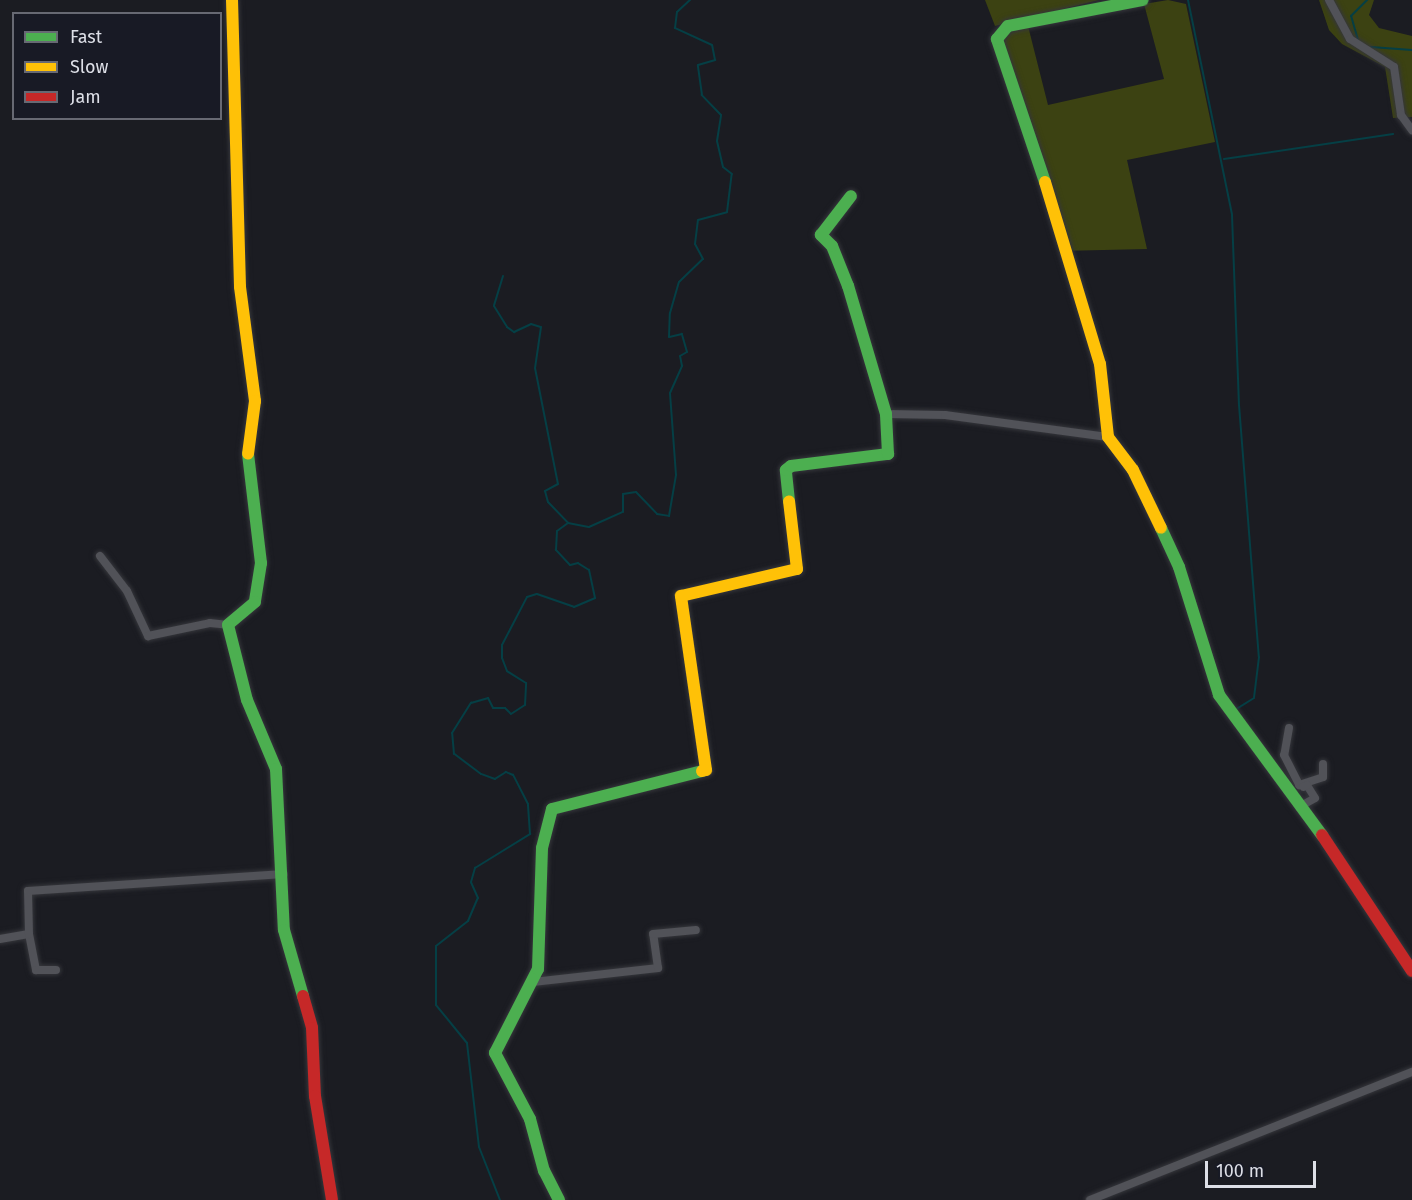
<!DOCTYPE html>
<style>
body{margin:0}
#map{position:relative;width:1412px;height:1200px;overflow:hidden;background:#1b1c22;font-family:"Fira Sans",sans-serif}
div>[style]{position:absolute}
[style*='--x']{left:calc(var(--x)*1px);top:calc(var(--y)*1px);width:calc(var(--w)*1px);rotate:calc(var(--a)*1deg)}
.forest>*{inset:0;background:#3c4212}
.stream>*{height:2px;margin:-1px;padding:0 1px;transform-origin:1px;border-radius:1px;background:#053f45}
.roads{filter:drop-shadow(0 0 2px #35363b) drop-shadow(0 0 2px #35363b)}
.street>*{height:8px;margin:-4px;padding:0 4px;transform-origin:4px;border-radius:4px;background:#515258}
.fast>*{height:12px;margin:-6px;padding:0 6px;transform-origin:6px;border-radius:6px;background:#4caf50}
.slow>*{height:12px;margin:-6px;padding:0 6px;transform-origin:6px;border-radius:6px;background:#ffc107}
.jam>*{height:12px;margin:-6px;padding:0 6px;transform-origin:6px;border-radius:6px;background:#c62828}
span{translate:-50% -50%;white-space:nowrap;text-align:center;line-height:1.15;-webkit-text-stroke:4.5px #181a25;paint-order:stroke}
.legend{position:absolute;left:12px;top:12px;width:210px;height:108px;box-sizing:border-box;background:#181a25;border:2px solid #676973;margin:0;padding:8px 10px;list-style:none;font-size:18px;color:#dddfe7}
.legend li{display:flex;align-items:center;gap:12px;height:30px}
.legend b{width:30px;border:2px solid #676973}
.scale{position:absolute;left:1205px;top:1161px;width:111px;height:27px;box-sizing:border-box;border:3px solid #dddfe7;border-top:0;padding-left:8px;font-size:18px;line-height:21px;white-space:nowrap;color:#dddfe7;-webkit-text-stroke:4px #181a25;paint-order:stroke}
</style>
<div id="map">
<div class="forest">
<div style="clip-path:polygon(985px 0,1099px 0,995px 26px)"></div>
<div style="clip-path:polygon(1168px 0,1186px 4px,1215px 142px,1127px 160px,1147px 249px,1060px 251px,1000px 39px,1027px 22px,1048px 105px,1164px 79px,1144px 4px)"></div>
<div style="clip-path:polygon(1319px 0,1374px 0,1369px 15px,1379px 28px,1412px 36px,1412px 117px,1393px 118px,1385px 67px,1342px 44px,1329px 30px)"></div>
</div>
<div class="stream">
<div style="--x:1188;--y:0;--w:219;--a:78.4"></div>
<div style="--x:1232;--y:215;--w:190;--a:87.9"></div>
<div style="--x:1239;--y:405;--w:253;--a:85.5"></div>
<div style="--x:1259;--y:657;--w:41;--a:97"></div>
<div style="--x:1254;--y:698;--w:22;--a:148"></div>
<div style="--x:1358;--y:40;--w:25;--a:-106"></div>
<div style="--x:1351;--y:16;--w:23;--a:-45"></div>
<div style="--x:1371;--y:47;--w:41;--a:4.2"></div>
<div style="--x:1224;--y:159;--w:171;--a:-8.4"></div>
<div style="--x:503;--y:276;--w:31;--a:107"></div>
<div style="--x:494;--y:306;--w:25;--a:58"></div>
<div style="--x:507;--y:327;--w:9;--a:36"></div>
<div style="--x:514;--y:332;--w:19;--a:-25"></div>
<div style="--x:531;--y:324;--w:10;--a:17"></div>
<div style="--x:541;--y:327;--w:41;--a:98.3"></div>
<div style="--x:535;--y:368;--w:118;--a:78.8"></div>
<div style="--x:558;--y:484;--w:15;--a:152"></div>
<div style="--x:545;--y:491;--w:11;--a:75"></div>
<div style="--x:548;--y:502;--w:29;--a:46"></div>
<div style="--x:500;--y:1200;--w:57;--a:-111.6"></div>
<div style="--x:479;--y:1147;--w:105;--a:-96.6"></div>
<div style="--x:467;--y:1043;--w:49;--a:-129.2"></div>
<div style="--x:436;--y:1005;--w:59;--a:-90"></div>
<div style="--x:436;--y:946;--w:41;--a:-38"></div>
<div style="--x:468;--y:921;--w:25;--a:-67"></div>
<div style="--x:478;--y:898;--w:17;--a:-114"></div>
<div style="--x:471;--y:882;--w:15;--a:-74"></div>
<div style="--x:475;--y:868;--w:65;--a:-31.7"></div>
<div style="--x:530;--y:834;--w:30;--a:-94"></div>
<div style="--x:528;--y:804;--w:33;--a:-117"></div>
<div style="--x:513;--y:775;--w:8;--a:-157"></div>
<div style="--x:506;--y:772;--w:13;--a:148"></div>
<div style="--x:495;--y:779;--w:15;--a:-160"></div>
<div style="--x:481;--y:774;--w:34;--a:-143"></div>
<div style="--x:454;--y:754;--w:21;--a:-95"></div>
<div style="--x:452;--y:733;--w:36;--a:-58"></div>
<div style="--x:471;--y:703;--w:18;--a:-16"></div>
<div style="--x:488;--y:698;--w:11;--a:63"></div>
<div style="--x:493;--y:708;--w:12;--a:0"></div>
<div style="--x:505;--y:708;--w:8;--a:45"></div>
<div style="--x:511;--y:714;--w:17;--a:-33"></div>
<div style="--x:525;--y:705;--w:22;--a:-87"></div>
<div style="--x:526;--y:683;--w:22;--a:-148"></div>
<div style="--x:507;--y:671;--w:14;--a:-111"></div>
<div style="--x:502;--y:658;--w:13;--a:-90"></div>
<div style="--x:502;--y:645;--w:54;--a:-62.5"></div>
<div style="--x:527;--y:597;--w:10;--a:-17"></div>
<div style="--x:537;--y:594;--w:39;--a:19"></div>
<div style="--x:574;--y:607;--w:23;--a:-23"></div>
<div style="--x:595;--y:598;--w:29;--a:-102"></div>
<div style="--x:589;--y:570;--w:13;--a:-148"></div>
<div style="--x:578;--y:563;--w:8;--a:166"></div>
<div style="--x:570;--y:565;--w:21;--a:-133"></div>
<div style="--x:556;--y:550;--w:19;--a:-87"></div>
<div style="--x:557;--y:531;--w:14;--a:-36"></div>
<div style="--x:568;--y:523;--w:21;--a:11"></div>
<div style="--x:589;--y:527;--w:37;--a:-24"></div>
<div style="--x:623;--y:512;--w:18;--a:-90"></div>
<div style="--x:623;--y:494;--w:13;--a:-9"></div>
<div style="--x:636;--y:492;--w:30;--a:46"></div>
<div style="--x:657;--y:514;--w:12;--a:9"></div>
<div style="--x:669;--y:516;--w:42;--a:-80.3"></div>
<div style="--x:676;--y:475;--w:82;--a:-94.2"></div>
<div style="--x:670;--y:393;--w:30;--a:-66"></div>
<div style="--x:682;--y:366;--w:10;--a:-101"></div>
<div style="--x:680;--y:356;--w:8;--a:-30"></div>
<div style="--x:687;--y:352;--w:19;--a:-106"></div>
<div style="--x:682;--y:334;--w:13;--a:167"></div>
<div style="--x:669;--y:337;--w:24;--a:-88"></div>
<div style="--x:670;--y:313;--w:32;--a:-74"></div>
<div style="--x:679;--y:282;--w:33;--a:-44"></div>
<div style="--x:703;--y:259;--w:17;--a:-118"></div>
<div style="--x:695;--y:244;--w:24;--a:-83"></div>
<div style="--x:698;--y:220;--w:30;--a:-15"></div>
<div style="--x:727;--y:212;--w:38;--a:-83"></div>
<div style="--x:732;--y:174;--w:11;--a:-142"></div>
<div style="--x:723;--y:167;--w:27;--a:-103"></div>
<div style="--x:717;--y:141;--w:26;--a:-81"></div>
<div style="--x:721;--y:115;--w:28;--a:-134"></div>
<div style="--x:702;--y:95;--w:30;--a:-98"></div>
<div style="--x:698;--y:65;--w:18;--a:-16"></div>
<div style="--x:715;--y:60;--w:15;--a:-101"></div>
<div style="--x:712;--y:45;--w:41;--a:-155.3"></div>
<div style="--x:675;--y:28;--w:16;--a:-83"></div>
<div style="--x:677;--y:12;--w:18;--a:-43"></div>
</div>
<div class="roads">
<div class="street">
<div style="--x:1329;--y:0;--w:44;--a:61.7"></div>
<div style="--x:1350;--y:39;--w:52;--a:32.5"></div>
<div style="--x:1394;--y:67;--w:49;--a:81.7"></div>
<div style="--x:1401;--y:115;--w:19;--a:54"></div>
<div style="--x:886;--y:414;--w:59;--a:1"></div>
<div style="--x:945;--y:415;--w:164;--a:7.7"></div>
<div style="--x:100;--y:556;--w:44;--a:52.4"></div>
<div style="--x:127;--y:591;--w:50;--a:65"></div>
<div style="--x:148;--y:636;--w:63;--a:-11.8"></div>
<div style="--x:210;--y:623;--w:18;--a:6"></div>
<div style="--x:1289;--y:728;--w:27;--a:100"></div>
<div style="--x:1284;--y:755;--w:34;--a:63"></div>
<div style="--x:1299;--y:785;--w:25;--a:-18"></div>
<div style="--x:1323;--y:777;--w:13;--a:-90"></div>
<div style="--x:1299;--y:807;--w:18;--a:-29"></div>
<div style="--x:1315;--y:798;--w:15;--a:-122"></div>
<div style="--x:1307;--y:785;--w:4;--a:153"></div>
<div style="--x:29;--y:934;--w:37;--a:79"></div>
<div style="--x:36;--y:970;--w:20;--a:0"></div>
<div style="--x:0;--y:939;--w:29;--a:-10"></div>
<div style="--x:29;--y:934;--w:43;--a:-91.3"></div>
<div style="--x:28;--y:891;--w:256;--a:-3.8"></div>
<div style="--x:533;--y:982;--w:126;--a:-6.4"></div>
<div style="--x:658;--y:968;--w:34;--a:-98"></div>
<div style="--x:653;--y:934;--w:43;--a:-5.3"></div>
<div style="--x:1090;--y:1200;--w:347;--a:-21.7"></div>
</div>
<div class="fast">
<div style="--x:1045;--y:182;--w:151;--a:-108.6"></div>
<div style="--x:997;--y:39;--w:17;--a:-50"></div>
<div style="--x:1008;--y:26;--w:137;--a:-10.9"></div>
<div style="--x:248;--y:454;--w:110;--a:83.2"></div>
<div style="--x:261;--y:563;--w:39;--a:99"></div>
<div style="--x:255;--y:602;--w:35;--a:140"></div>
<div style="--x:228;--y:625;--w:77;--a:75.8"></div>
<div style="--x:247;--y:700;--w:75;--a:67.2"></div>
<div style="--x:276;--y:769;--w:161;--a:87.2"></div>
<div style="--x:284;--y:930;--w:69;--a:73.9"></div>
<div style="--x:789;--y:501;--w:31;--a:-96"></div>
<div style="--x:786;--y:470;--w:6;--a:-39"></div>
<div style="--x:791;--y:466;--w:98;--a:-7.1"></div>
<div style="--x:888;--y:454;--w:40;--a:-92.9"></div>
<div style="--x:886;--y:414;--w:134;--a:-106.5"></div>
<div style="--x:848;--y:286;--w:43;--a:-111.8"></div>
<div style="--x:832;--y:246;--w:16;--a:-135"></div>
<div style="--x:821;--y:235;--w:49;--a:-52.4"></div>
<div style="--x:1161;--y:528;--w:43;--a:65.2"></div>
<div style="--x:1179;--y:567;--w:134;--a:72.6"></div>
<div style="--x:1219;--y:695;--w:174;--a:53.7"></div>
<div style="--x:559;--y:1200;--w:33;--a:-117"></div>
<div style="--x:544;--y:1171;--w:54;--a:-105.1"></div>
<div style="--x:530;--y:1119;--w:75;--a:-117.9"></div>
<div style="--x:495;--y:1053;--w:94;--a:-62.9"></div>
<div style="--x:538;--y:969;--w:121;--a:-88.1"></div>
<div style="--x:542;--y:848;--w:40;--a:-75.6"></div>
<div style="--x:552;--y:809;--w:155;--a:-14.2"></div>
</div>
<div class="slow">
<div style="--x:232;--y:0;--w:287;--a:88.4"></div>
<div style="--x:240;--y:287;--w:115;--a:82.5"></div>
<div style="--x:255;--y:401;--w:53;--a:97.5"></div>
<div style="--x:1045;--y:182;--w:190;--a:73.2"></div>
<div style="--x:1100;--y:364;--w:73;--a:83.7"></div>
<div style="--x:1108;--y:437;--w:41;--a:52.9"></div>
<div style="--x:1133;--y:470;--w:64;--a:64.2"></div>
<div style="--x:702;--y:771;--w:4;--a:-14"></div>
<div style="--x:706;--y:770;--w:176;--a:-98.2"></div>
<div style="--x:681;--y:596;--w:119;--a:-13.1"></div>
<div style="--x:797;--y:569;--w:68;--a:-96.7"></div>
</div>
<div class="jam">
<div style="--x:1322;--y:835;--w:163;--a:56.5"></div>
<div style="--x:303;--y:996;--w:33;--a:74"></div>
<div style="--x:312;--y:1028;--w:68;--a:87.5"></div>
<div style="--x:315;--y:1096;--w:105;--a:80.7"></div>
</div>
</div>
<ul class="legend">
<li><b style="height:8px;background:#4caf50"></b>Fast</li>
<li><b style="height:8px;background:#ffc107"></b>Slow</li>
<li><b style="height:8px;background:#c62828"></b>Jam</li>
</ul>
<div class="scale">100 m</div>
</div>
